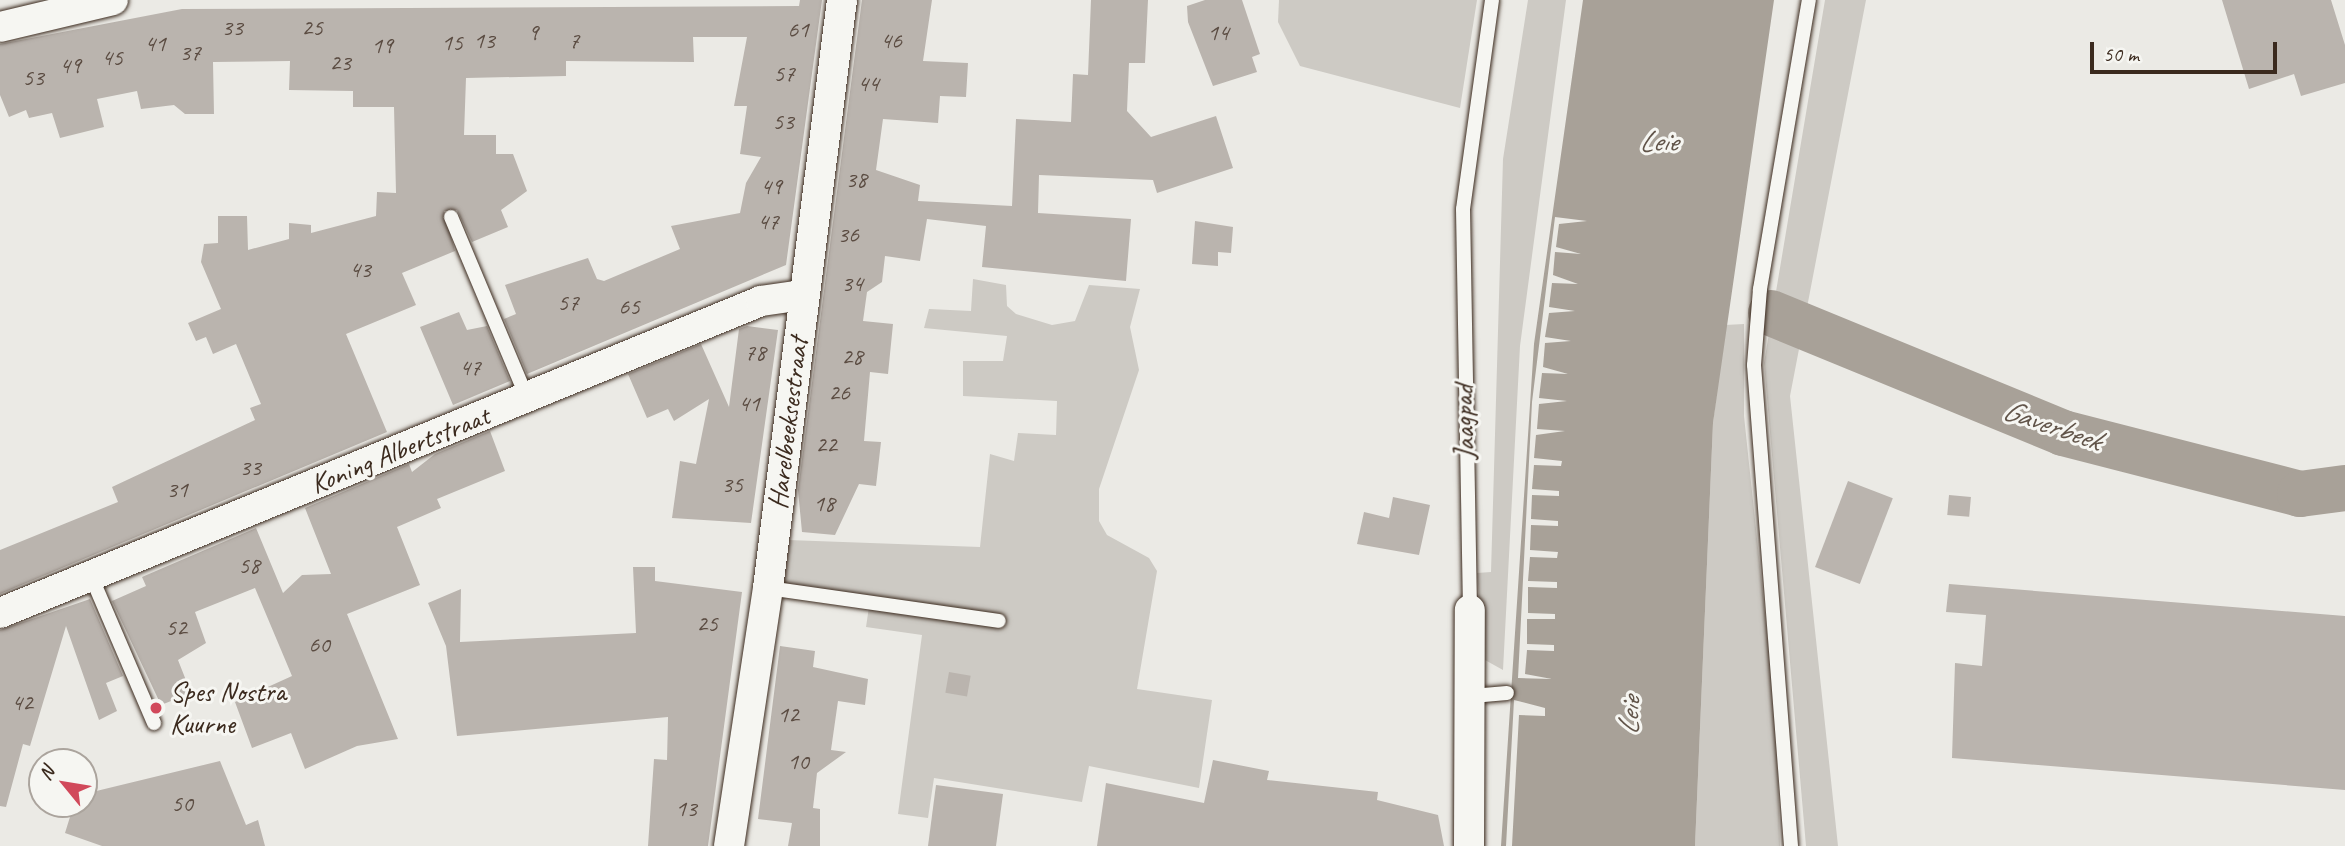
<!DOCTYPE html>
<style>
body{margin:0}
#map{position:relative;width:2345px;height:846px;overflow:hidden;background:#ebeae5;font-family:Caveat,sans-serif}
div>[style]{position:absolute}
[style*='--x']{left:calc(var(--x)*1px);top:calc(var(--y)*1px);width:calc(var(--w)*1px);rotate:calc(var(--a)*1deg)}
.green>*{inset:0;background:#cdcac4}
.water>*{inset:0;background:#a8a198}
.pier>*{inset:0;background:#ebeae5}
.river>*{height:46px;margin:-23px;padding:0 23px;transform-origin:23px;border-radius:23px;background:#a8a198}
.building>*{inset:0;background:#bab4ae;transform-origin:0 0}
.roads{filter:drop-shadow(0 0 2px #3b2a1e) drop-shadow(0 0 2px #3b2a1e)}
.service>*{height:14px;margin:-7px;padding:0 7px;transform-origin:7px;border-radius:7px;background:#f6f6f2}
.minor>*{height:30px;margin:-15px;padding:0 15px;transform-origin:15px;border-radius:15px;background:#f6f6f2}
.dots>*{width:19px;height:19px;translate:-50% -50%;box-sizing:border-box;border:4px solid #f6f6f2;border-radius:50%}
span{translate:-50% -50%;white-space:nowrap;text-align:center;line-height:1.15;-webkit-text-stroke:6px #f6f6f2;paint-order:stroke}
.number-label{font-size:24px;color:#5b4c42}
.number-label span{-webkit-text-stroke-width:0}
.street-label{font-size:28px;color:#3b2a1e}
.poi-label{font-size:28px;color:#3b2a1e}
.left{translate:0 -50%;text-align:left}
.water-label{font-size:30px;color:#615449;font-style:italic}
.north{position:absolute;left:28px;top:748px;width:70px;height:70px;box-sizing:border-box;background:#f6f6f2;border:2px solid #aba49d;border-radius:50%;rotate:300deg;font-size:19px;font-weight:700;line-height:28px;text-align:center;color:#3b2a1e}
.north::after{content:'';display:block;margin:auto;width:24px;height:32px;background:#d1495b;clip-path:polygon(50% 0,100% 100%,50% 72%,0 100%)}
.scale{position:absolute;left:2090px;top:42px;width:187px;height:32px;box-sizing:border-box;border:4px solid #3b2a1e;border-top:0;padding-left:9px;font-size:21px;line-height:24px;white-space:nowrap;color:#3b2a1e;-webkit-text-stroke:5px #f6f6f2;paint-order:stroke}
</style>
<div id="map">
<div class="green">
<div style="clip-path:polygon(1279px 0,1477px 0,1460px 108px,1300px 66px,1278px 22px)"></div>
<div style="clip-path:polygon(1528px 0,1566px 0,1520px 346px,1503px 670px,1485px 660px,1477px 573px,1491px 572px,1503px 159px)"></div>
<div style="clip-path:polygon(1825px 0,1866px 0,1790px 396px,1838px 846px,1806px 846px,1764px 363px)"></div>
<div style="clip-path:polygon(973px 279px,1006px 285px,1007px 306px,1016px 314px,1052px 325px,1075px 321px,1089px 285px,1140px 289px,1130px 327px,1139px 370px,1099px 489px,1099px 521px,1107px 535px,1149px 558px,1157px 571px,1137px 689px,1212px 700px,1199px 788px,1089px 766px,1082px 802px,934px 778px,928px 818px,898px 814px,922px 635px,866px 627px,869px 607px,779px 596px,788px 540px,980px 547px,990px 454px,1014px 461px,1018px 433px,1056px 435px,1057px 401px,963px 396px,963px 361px,1003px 361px,1007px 336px,924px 328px,929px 309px,971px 311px)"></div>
<div style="clip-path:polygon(1744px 324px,1744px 416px,1776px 718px,1780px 846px,1695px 846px,1713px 423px,1725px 325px)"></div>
</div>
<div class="water">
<div style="clip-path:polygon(1583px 0,1774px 0,1713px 423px,1695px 846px,1501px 846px,1534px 344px)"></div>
</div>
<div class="pier">
<div style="clip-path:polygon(1555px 217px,1587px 221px,1559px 224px,1556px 247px,1581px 254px,1555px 252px,1553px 275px,1578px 284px,1552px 283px,1549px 307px,1575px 311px,1549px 313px,1545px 337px,1571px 341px,1545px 343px,1543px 367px,1568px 374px,1542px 373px,1539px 398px,1567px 401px,1539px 404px,1537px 429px,1565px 431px,1536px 435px,1534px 458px,1562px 461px,1561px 466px,1534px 465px,1532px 489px,1559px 491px,1559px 496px,1532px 495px,1531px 519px,1558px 521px,1558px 526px,1531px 525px,1530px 550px,1558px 552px,1557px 558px,1530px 557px,1528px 581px,1557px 582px,1557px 588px,1528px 587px,1528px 613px,1555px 614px,1555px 619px,1527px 619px,1527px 644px,1554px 645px,1554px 651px,1527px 650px,1525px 674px,1552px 679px,1518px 678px,1532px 402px)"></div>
<div style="clip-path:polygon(1514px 700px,1545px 708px,1545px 716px,1519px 715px,1512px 846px,1506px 846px)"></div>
</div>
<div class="river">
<div style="--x:1771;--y:313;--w:316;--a:22.3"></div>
<div style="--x:2063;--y:433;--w:245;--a:14.4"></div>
<div style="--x:2300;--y:494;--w:45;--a:-7.6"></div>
</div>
<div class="building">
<div style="clip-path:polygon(800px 0,822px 0,786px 265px,527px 374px,504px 319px,516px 314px,505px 285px,588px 258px,597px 279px,604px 281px,680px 249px,671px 226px,740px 213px,746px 183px,761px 157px,740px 154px,747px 106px,734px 106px,747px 37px,693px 37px,694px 62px,566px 61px,566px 76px,466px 78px,464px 135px,496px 135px,496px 154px,513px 154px,527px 191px,501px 210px,508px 227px,472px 242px,457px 210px,444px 211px,455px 251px,402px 273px,416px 305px,346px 334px,387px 432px,0 594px,0 550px,118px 502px,112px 487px,255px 420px,250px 408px,261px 404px,236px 344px,213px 354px,206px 337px,196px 341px,188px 323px,221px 309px,201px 262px,204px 244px,218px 243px,218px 216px,247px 216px,248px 250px,289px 239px,289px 223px,311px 225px,311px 233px,376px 216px,377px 192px,396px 193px,394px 107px,353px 107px,353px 91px,289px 90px,290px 61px,213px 62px,214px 114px,185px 114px,174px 105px,141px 109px,137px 91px,97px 99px,104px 127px,60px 138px,52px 113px,29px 118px,26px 110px,9px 117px,0 95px,0 44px,182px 9px,799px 6px)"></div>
<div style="clip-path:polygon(862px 0,932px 0,923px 61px,968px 63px,966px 97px,940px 96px,938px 123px,883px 119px,876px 170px,920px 185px,918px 201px,1012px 206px,1016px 119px,1071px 122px,1073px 74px,1088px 75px,1091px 0,1148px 0,1145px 63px,1129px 63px,1127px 111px,1151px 137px,1216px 116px,1233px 168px,1157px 193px,1153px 180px,1039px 175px,1038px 213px,1131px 219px,1126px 281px,982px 267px,986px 226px,927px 219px,920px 261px,885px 256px,882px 282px,867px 292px,863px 321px,893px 324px,888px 374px,870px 372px,864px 441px,881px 442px,876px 486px,859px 484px,835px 535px,802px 532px,798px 490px)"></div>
<div style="clip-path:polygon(1205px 0,1242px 0,1260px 54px,1252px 57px,1257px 72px,1213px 86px,1188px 22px,1187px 6px)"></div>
<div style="clip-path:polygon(2222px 0,2331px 0,2345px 45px,2345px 83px,2301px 96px,2294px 74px,2249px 89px)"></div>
<div style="clip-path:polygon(1195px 221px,1233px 227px,1231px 253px,1218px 252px,1218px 266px,1192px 264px)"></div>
<div style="clip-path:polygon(459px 312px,467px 330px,487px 326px,510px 381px,453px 405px,420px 327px)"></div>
<div style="clip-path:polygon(747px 326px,778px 330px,751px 523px,672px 518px,680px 461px,696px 464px,709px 399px,674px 421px,668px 409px,647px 418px,628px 374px,701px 344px,729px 407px,739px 329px)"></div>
<div style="clip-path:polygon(490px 431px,505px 471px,437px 499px,441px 508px,397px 527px,420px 585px,347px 614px,398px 739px,357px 746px,305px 769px,291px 733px,252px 748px,235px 702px,292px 676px,255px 588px,195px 612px,206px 643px,178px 660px,191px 693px,161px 705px,112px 601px,146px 586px,142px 577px,256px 528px,283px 593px,302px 575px,331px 574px,305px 508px,409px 464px,412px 472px,435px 454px)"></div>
<div style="left:1848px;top:481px;width:48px;height:92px;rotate:21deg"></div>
<div style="left:1949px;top:495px;width:22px;height:20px;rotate:5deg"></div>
<div style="clip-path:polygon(1393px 497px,1430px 505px,1419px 555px,1357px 544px,1364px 512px,1389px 518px)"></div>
<div style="clip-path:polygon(633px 567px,655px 567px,655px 581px,742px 592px,708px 846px,648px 846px,654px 759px,667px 760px,668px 717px,457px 736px,446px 646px,428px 603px,461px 589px,460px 642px,636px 633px)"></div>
<div style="clip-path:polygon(1949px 584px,2345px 616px,2345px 790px,1952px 758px,1955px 663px,1982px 666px,1986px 615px,1946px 612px)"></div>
<div style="clip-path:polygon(90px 599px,123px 676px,106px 683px,117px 711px,99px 720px,66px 626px,30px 746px,23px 744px,6px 807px,0 806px,0 630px)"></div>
<div style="clip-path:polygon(780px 646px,815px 651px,813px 667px,868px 679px,865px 705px,838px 701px,831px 750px,846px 752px,817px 773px,813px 808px,820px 809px,820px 846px,788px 846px,792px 823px,758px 819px)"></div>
<div style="left:949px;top:672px;width:22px;height:21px;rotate:10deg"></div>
<div style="clip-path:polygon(1213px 760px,1269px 771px,1267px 780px,1378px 792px,1377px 800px,1438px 815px,1444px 846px,1097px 846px,1106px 783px,1204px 803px)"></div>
<div style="clip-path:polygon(220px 761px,246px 825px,258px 820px,265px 846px,102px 846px,65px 833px,74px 804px,84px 804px,84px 794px)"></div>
<div style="clip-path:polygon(936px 785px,1003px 794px,996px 846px,928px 846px)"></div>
</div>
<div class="roads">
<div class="service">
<div style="--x:451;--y:217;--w:196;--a:67.2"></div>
<div style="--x:91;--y:576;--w:160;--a:66.8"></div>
<div style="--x:768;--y:588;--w:233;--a:8.1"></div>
<div style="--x:1470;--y:610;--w:401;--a:-91"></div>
<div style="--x:1463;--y:209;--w:211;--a:-82.1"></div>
<div style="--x:1472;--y:696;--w:35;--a:-5"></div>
<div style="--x:1791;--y:846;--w:482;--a:-94.4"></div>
<div style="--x:1754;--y:365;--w:76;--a:-85.5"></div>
<div style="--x:1760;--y:289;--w:293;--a:-80.4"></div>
</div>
<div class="minor">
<div style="--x:0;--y:27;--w:116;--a:-13.4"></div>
<div style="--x:0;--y:613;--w:822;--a:-22.29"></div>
<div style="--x:761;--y:301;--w:42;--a:-8.1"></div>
<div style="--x:729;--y:846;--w:261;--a:-81.4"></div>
<div style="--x:768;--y:588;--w:593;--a:-82.83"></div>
<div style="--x:1469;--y:846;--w:236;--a:-89.8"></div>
</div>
</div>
<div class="dots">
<div style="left:156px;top:708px;background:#d1495b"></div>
</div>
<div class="number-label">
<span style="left:232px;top:28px">33</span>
<span style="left:312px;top:28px">25</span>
<span style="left:798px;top:30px">61</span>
<span style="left:533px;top:33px">9</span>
<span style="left:1218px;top:33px">14</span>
<span style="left:484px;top:41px">13</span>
<span style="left:574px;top:41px">7</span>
<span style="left:891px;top:41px">46</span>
<span style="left:452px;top:43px">15</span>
<span style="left:155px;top:44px">41</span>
<span style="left:382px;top:46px">19</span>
<span style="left:190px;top:53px">37</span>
<span style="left:112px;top:58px">45</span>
<span style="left:340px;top:63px">23</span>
<span style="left:70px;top:66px">49</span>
<span style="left:784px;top:74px">57</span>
<span style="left:33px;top:78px">53</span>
<span style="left:868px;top:84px">44</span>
<span style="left:783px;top:122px">53</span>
<span style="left:856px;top:180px">38</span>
<span style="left:771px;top:187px">49</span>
<span style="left:768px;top:222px">47</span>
<span style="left:848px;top:235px">36</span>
<span style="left:360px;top:270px">43</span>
<span style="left:852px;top:284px">34</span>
<span style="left:568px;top:303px">57</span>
<span style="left:629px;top:307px">65</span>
<span style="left:755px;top:353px">78</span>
<span style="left:852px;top:357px">28</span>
<span style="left:470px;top:368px">47</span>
<span style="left:839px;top:393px">26</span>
<span style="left:749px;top:404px">41</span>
<span style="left:826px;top:445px">22</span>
<span style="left:250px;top:468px">33</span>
<span style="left:732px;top:485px">35</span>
<span style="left:177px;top:490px">31</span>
<span style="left:824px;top:504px">18</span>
<span style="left:249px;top:566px">58</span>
<span style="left:707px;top:624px">25</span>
<span style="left:176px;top:628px">52</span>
<span style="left:319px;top:645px">60</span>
<span style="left:22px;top:703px">42</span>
<span style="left:788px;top:715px">12</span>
<span style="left:798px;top:762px">10</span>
<span style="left:182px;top:804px">50</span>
<span style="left:686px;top:809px">13</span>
</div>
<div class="street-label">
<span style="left:1464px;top:422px;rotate:-91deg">Jaagpad</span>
<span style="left:788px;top:423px;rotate:-83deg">Harelbeeksestraat</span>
<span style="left:400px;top:450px;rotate:-22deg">Koning Albertstraat</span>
</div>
<div class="poi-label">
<span class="left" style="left:170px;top:708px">Spes Nostra<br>Kuurne</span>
</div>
<div class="water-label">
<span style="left:1658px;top:141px">Leie</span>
<span style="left:2052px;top:425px;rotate:19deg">Gaverbeek</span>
<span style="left:1629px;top:716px;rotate:-86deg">Leie</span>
</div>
<div class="north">N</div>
<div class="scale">50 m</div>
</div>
